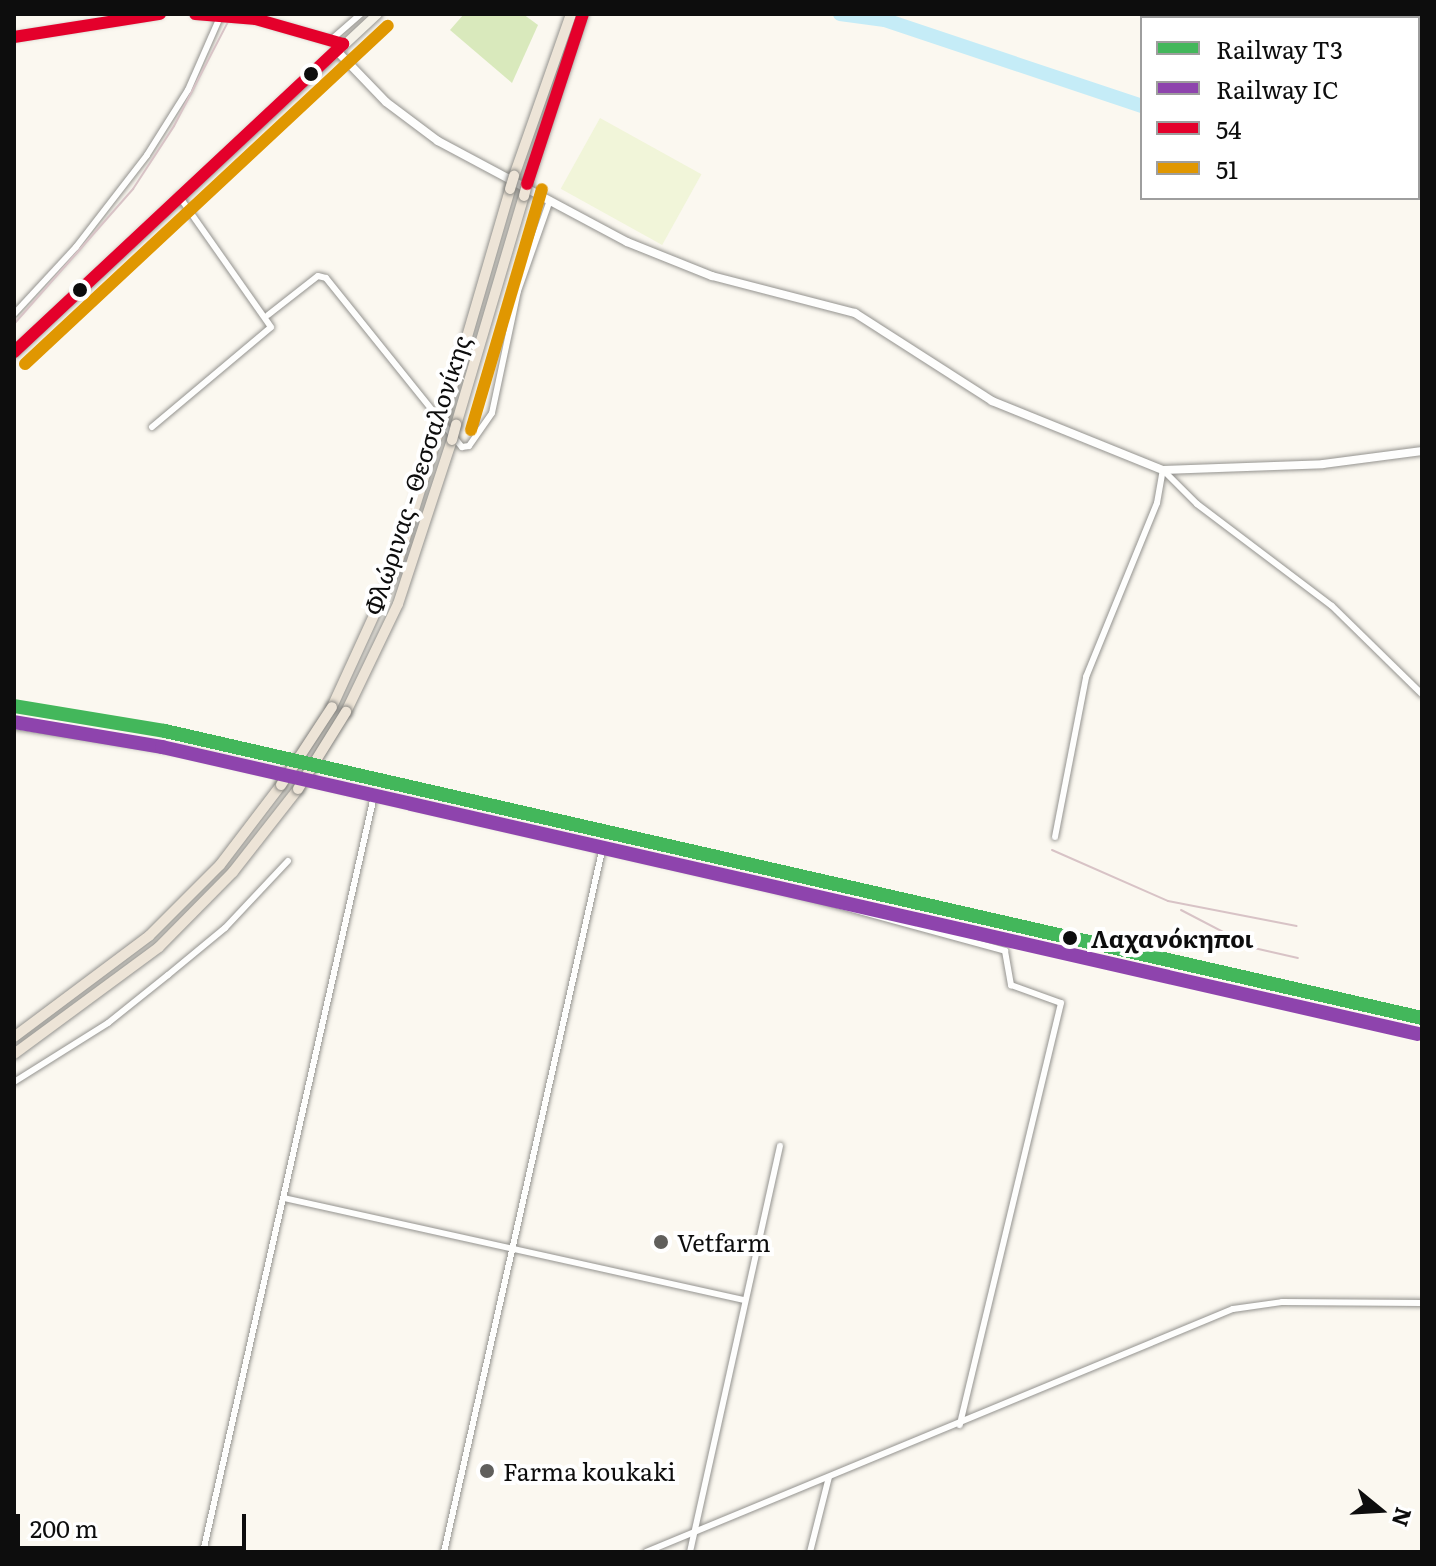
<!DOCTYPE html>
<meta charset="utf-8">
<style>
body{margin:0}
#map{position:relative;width:1436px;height:1566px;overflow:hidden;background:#fbf8f0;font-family:Literata,serif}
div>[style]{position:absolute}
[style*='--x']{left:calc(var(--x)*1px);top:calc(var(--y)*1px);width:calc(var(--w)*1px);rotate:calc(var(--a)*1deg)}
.forest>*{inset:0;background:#d9e9bc}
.pitch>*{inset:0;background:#f1f5d9;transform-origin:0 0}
.river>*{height:14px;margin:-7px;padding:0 7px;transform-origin:7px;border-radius:7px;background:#c5ecf7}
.roads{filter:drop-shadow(0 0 2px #94938f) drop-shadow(0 0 2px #94938f)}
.minor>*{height:6px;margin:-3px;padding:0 3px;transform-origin:3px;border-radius:3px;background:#fefefd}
.tertiary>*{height:8px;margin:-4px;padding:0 4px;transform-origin:4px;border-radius:4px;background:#fefefd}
.secondary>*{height:9px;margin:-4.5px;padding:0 4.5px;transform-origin:4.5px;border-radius:4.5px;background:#f5f2e8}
.primary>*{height:10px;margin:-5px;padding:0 5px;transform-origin:5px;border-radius:5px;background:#ede4d7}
.rail>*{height:2px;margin:-1px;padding:0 1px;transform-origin:1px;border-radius:1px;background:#d8c3c6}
.bridges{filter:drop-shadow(0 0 2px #81807c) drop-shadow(0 0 2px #81807c)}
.primary-bridge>*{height:10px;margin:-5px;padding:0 5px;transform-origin:5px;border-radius:5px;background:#ede4d7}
.bus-1>*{height:12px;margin:-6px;padding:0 6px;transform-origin:6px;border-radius:6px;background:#e4002b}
.bus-2>*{height:12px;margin:-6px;padding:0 6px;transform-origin:6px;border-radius:6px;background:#e09701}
.rail-1>*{height:14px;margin:-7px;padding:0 7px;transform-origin:7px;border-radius:7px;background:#43b75b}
.rail-2>*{height:14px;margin:-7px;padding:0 7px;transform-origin:7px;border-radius:7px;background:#8e44ad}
.dots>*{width:22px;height:22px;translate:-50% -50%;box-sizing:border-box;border:4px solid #fff;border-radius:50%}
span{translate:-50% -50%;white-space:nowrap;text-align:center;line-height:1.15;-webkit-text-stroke:8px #fff;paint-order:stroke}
.street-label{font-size:24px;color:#0d0d0d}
.stop-label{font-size:24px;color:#0d0d0d;font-weight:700}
.left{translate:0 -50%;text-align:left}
.poi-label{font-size:24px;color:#0d0d0d}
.frame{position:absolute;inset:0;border:16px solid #0d0d0d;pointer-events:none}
.legend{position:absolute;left:1140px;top:16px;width:280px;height:184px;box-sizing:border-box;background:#fff;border:2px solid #9e9e9e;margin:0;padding:10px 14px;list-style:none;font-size:24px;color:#0d0d0d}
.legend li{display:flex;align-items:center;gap:16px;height:40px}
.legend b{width:40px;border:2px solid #9e9e9e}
.north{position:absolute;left:1340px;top:1470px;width:80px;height:80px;-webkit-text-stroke:6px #fff;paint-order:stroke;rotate:108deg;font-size:22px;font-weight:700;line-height:32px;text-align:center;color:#0d0d0d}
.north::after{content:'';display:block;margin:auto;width:28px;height:36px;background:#0d0d0d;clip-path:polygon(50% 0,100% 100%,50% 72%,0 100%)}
.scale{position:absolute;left:16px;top:1514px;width:230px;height:36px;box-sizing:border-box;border:4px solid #0d0d0d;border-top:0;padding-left:10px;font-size:24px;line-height:28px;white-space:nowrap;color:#0d0d0d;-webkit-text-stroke:6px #fff;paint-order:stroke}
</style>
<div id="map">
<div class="forest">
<div style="clip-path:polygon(464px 14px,523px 14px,538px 25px,512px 83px,450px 30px)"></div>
</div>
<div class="pitch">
<div style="left:600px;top:118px;width:116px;height:81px;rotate:29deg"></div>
</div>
<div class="river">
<div style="--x:840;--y:14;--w:45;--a:7.6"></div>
<div style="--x:885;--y:20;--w:271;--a:18.5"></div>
<div style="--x:1418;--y:183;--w:4;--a:14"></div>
</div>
<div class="roads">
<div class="minor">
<div style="--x:195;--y:14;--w:61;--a:4.7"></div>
<div style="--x:256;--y:19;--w:91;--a:16"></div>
<div style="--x:14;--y:37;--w:148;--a:-9"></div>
<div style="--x:332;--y:39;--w:38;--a:-41"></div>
<div style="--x:14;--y:314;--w:91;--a:-47.2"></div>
<div style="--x:76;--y:247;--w:116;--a:-52.3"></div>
<div style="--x:147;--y:155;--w:77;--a:-57.8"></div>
<div style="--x:188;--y:90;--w:80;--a:-66.3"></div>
<div style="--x:268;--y:315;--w:63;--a:-38"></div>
<div style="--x:318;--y:276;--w:8;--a:14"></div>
<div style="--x:326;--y:278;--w:217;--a:51.2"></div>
<div style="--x:462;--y:447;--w:7;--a:-8"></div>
<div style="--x:469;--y:446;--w:40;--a:-55.1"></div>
<div style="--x:492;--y:413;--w:125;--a:-78"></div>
<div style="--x:518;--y:291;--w:96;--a:-70.6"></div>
<div style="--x:152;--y:427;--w:155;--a:-40"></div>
<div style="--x:271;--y:327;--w:160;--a:-125.1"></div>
<div style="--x:1163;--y:470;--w:48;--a:45"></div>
<div style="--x:1197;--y:504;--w:169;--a:37.1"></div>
<div style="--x:1332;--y:606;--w:126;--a:44.4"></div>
<div style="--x:14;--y:726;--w:170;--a:8.5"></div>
<div style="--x:182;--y:751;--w:601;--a:12.97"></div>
<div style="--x:768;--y:886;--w:246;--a:15.3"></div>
<div style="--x:1005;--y:951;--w:35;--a:80"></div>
<div style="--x:1011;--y:985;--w:53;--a:19.8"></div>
<div style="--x:1061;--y:1003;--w:434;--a:103.5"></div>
<div style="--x:1055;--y:837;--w:163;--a:-79"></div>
<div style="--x:1086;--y:677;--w:188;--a:-67.8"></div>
<div style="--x:1157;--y:503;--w:34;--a:-80"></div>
<div style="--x:14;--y:1082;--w:111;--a:-32.1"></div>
<div style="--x:108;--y:1023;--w:77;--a:-38.7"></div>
<div style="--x:168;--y:975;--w:74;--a:-39.5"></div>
<div style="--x:225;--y:928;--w:92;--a:-46.8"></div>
<div style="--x:284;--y:1198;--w:472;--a:12.5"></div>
<div style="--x:203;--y:1552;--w:775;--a:-77.25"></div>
<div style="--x:444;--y:1552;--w:719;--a:-77.3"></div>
<div style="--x:646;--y:1552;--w:635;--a:-22.49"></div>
<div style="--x:1233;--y:1309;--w:49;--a:-8.1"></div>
<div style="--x:1282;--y:1302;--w:140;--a:0.4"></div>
<div style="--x:690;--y:1552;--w:416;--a:-77.5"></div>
<div style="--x:810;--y:1552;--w:77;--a:-75.8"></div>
</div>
<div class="tertiary">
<div style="--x:336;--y:50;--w:72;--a:46.1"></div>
<div style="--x:386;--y:102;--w:65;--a:36.9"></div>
<div style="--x:438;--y:141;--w:214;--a:28.1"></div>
<div style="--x:627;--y:242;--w:92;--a:21.8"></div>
<div style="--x:712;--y:276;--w:148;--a:14.5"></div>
<div style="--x:855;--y:313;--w:163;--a:32.7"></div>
<div style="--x:992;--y:401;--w:184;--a:22"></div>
<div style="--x:1163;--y:470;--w:160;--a:-2.1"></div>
<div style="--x:1323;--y:464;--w:100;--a:-7.5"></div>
</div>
<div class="secondary">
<div style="--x:14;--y:352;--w:496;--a:-43"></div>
</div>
<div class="primary">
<div style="--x:514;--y:176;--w:172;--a:-70.6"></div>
<div style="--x:527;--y:184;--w:179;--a:-71.8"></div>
<div style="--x:445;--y:412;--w:232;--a:-73.7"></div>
<div style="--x:456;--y:425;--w:239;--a:-73.5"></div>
<div style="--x:332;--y:707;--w:154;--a:-65.4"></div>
<div style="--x:396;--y:567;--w:147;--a:-72.6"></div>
<div style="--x:346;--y:712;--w:120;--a:-64.3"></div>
<div style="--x:398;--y:604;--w:173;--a:-71.8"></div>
<div style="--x:14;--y:1037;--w:169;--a:-36.8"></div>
<div style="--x:149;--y:936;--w:100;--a:-45"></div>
<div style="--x:220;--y:865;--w:101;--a:-52.7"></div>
<div style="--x:14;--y:1054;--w:180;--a:-36.4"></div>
<div style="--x:159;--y:947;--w:105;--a:-45.4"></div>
<div style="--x:233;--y:872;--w:105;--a:-51.9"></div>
</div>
</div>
<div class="rail">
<div style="--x:14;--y:324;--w:180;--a:-48.6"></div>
<div style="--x:133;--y:189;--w:75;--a:-56.9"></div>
<div style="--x:174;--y:126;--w:126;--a:-62.6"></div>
<div style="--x:1052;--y:850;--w:127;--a:23.7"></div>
<div style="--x:1168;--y:901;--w:131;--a:11"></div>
<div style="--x:1181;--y:910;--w:82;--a:27.5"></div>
<div style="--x:1254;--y:948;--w:45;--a:12.8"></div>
</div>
<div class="bridges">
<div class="primary-bridge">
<div style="--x:510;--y:189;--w:14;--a:-73"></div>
<div style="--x:524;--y:196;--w:12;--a:-76"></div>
<div style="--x:440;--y:427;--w:16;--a:-72"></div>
<div style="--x:452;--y:440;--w:16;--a:-75"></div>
<div style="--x:281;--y:785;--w:93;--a:-56.8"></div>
<div style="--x:298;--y:789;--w:91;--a:-58.1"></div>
</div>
</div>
<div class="bus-1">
<div style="--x:14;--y:37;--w:148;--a:-9"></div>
<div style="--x:527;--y:184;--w:179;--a:-71.8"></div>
<div style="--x:14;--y:352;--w:451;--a:-43.1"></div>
<div style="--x:343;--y:44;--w:91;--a:-164"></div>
<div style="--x:256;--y:19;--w:61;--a:-175.3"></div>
</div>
<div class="bus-2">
<div style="--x:25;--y:364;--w:496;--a:-43"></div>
<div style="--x:471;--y:430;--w:251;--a:-73.6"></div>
</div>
<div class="rail-1">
<div style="--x:14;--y:706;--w:153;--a:9.4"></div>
<div style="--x:165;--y:731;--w:1289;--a:12.86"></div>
</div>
<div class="rail-2">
<div style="--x:14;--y:722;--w:150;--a:9.6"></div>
<div style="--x:162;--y:747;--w:1288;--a:12.87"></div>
</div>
<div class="dots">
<div style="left:311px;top:74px;background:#0d0d0d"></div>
<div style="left:80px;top:290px;background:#0d0d0d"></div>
<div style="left:1070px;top:938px;background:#0d0d0d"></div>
<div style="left:661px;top:1242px;background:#605f5c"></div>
<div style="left:487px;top:1471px;background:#605f5c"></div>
</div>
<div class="street-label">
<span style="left:416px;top:475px;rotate:-72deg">Φλώρινας - Θεσσαλονίκης</span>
</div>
<div class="stop-label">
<span class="left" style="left:1091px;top:938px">Λαχανόκηποι</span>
</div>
<div class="poi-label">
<span class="left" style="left:677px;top:1242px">Vetfarm</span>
<span class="left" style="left:503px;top:1471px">Farma koukaki</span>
</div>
<div class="frame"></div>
<ul class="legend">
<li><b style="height:10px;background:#43b75b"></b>Railway T3</li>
<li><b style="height:10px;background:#8e44ad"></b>Railway IC</li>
<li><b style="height:10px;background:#e4002b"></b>54</li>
<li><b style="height:10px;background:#e09701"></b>51</li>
</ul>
<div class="north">N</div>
<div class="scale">200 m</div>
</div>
